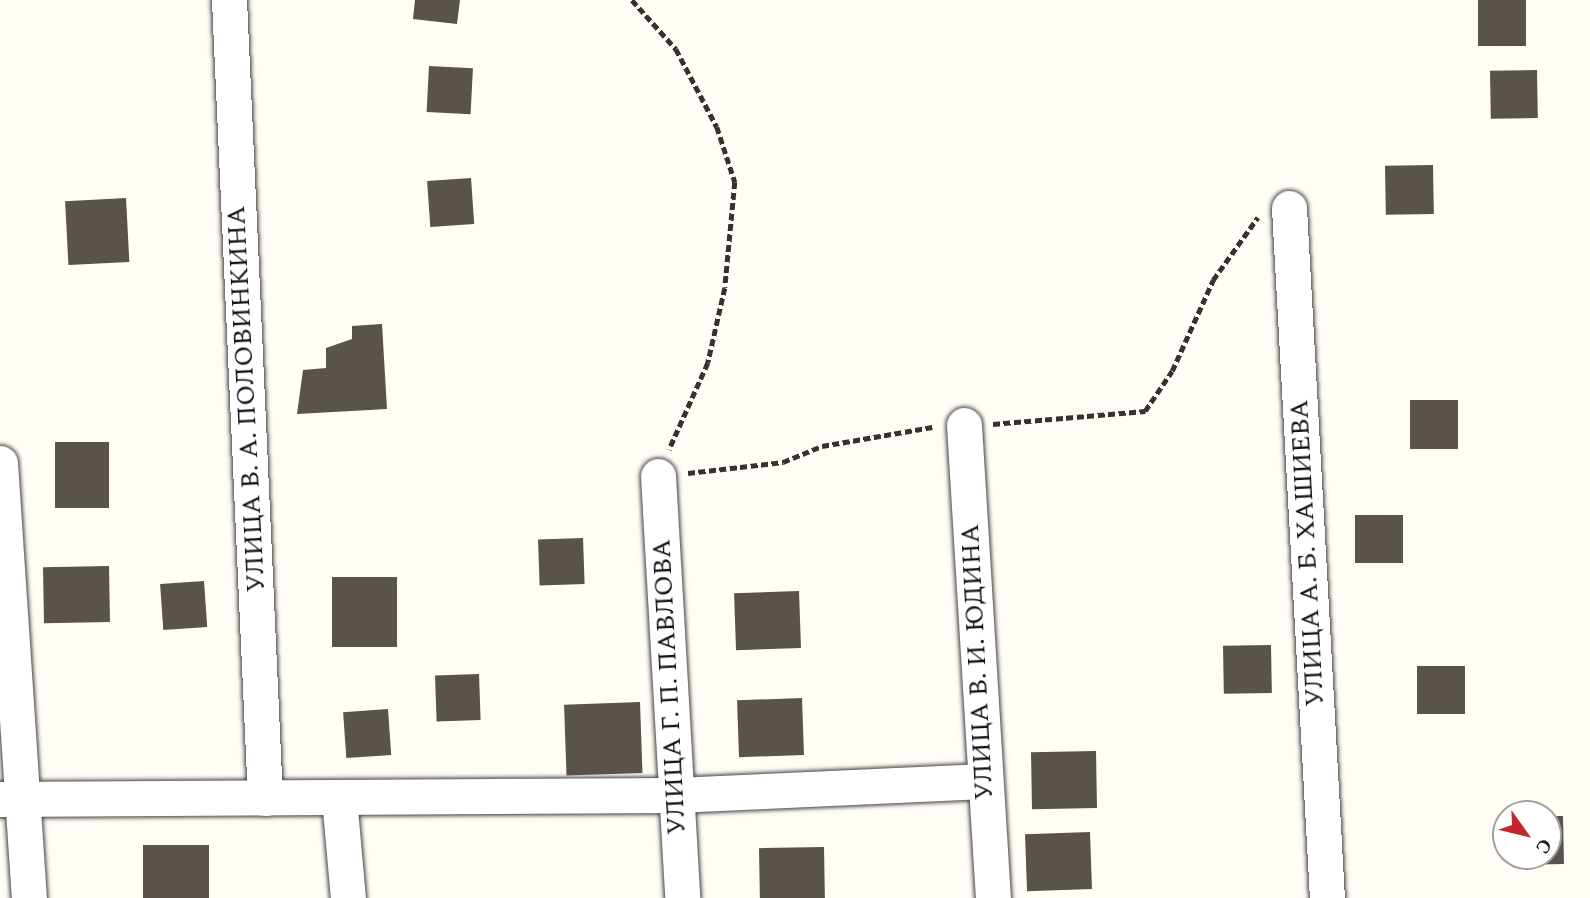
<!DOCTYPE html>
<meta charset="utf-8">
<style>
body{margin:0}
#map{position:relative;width:1590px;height:898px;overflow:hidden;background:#fffdf5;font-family:Spectral,serif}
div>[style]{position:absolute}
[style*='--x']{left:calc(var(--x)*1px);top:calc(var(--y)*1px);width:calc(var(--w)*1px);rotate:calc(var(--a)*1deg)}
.building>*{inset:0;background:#5a524d;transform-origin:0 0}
.path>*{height:4.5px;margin-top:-2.25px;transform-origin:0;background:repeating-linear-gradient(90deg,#333 0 7px,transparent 0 10.5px)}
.roads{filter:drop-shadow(0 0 2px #444) drop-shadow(0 0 2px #444)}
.street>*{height:35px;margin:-17.5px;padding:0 17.5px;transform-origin:17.5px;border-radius:17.5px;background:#fff}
span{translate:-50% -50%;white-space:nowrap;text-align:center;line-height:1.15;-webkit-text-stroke:7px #fff;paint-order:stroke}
.street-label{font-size:26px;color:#111}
.north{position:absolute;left:1492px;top:800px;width:70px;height:70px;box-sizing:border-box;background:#fff;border:2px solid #a0a0a0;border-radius:50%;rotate:124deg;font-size:19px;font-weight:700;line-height:28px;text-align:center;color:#111}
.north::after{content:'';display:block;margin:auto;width:24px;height:32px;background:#c4262e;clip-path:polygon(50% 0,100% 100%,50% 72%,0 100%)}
</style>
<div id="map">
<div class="building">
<div style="clip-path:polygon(415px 0,460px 0,457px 24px,413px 19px)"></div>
<div style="left:1478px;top:0;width:48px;height:46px"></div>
<div style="left:429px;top:66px;width:44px;height:46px;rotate:3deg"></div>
<div style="left:1537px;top:70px;width:48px;height:47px;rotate:89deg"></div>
<div style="left:1433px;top:165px;width:49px;height:48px;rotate:89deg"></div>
<div style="left:471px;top:178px;width:46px;height:44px;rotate:86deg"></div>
<div style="left:126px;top:198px;width:64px;height:61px;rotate:87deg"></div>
<div style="clip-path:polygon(382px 324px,387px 409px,297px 414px,303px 370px,326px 368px,326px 348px,352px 339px,352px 326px)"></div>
<div style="left:1410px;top:400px;width:48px;height:49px"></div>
<div style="left:55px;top:442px;width:54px;height:66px"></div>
<div style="left:1355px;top:515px;width:48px;height:48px"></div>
<div style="left:583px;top:538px;width:46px;height:45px;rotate:88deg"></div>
<div style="left:109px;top:566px;width:56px;height:66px;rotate:89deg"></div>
<div style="left:332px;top:577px;width:65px;height:70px"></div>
<div style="left:204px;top:581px;width:46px;height:44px;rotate:86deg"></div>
<div style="left:799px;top:591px;width:57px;height:65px;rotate:88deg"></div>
<div style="left:1271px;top:645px;width:48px;height:48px;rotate:89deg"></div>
<div style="left:1465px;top:666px;width:48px;height:48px;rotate:90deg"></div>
<div style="left:479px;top:674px;width:46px;height:44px;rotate:88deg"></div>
<div style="left:802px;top:698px;width:57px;height:65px;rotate:88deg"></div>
<div style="left:640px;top:702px;width:71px;height:76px;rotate:88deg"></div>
<div style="left:388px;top:709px;width:46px;height:45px;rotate:86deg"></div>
<div style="left:1096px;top:751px;width:57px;height:65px;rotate:89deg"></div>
<div style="clip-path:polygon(1548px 816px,1563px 816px,1564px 864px,1516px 865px,1516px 856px,1548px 856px)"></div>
<div style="left:1090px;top:832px;width:57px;height:65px;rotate:88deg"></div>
<div style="left:143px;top:845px;width:66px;height:53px"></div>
<div style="left:824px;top:847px;width:51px;height:65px;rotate:89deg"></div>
</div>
<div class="path">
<div style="--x:632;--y:0;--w:66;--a:48.1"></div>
<div style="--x:676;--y:49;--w:88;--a:62.3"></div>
<div style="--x:717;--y:127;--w:58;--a:71.9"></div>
<div style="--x:735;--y:182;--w:106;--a:95.4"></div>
<div style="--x:725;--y:288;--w:77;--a:102.8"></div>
<div style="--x:708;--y:363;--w:95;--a:114.1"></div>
<div style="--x:993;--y:424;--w:153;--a:-4.9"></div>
<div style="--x:1145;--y:411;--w:48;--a:-56"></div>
<div style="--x:1172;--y:371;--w:100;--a:-65.7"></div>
<div style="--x:1213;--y:280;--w:77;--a:-54.5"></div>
<div style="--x:688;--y:473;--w:96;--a:-6.6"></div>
<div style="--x:783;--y:462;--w:42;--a:-22.3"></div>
<div style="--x:822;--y:446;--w:112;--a:-9.8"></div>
</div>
<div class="roads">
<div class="street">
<div style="--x:229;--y:0;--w:799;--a:87.42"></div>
<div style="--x:1289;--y:208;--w:691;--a:86.85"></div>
<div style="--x:964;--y:425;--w:474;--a:86.5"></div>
<div style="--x:0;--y:463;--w:436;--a:86.2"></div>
<div style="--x:658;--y:476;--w:423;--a:86.7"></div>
<div style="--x:339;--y:798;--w:100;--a:84.9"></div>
<div style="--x:0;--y:799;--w:676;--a:-0.34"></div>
<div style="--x:676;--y:795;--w:309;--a:-2.6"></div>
</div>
</div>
<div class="street-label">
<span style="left:247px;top:399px;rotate:-93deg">УЛИЦА В. А. ПОЛОВИНКИНА</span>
<span style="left:1308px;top:553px;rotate:-93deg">УЛИЦА А. Б. ХАШИЕВА</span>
<span style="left:978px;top:662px;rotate:-93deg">УЛИЦА В. И. ЮДИНА</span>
<span style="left:670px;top:687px;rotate:-93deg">УЛИЦА Г. П. ПАВЛОВА</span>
</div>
<div class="north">С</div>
</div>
